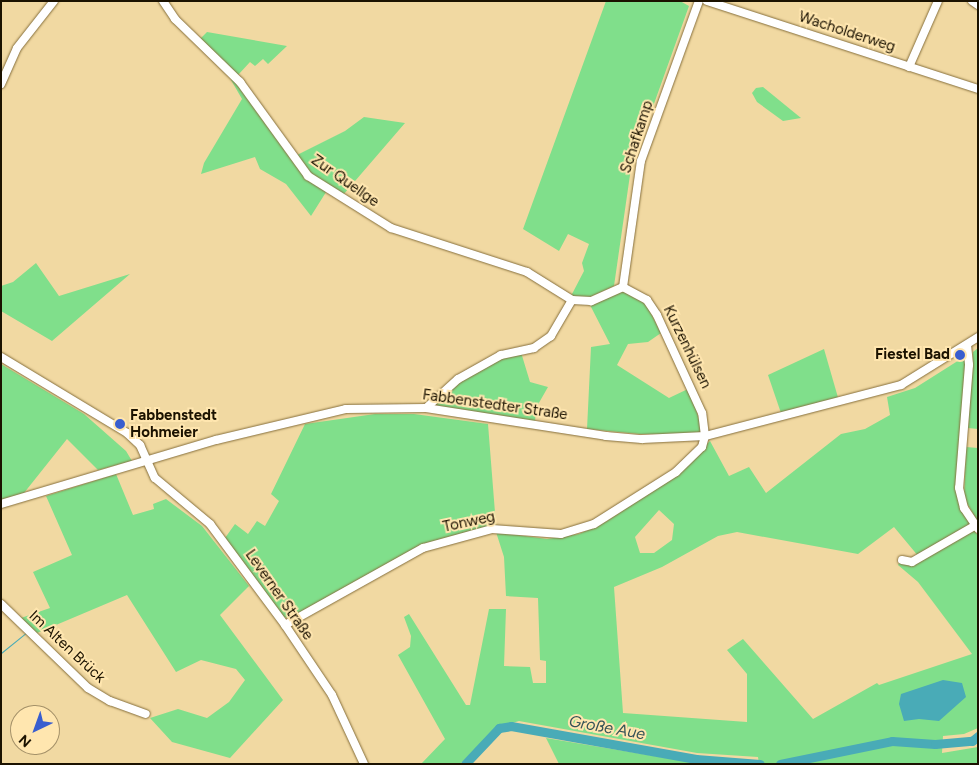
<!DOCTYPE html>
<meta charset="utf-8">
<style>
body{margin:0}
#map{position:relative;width:979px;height:765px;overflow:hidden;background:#f1d9a2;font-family:Figtree,sans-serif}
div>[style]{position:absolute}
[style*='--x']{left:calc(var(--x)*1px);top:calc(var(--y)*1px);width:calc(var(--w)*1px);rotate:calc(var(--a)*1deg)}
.green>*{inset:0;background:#80df8b}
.water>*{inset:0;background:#49abb7}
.stream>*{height:1px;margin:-0.5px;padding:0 0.5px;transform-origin:0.5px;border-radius:0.5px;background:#49abb7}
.river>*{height:9px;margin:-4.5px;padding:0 4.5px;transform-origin:4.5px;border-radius:4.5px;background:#49abb7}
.roads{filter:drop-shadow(0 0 1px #866f3c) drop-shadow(0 0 1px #866f3c)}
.minor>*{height:8px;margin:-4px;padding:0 4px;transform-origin:4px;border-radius:4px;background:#fff}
.dots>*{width:14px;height:14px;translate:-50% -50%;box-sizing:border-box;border:2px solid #ffe6af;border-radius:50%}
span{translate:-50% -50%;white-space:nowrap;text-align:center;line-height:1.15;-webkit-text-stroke:4px #ffe6af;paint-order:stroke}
.street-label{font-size:15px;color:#1b1200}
.poi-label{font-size:15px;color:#1b1200;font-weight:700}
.right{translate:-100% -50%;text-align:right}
.left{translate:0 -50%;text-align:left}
.water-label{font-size:16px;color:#355357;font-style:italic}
.frame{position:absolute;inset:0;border:2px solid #1b1200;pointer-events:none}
.north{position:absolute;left:10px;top:705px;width:50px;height:50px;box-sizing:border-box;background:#ffe6af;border:1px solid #a49169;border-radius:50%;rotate:222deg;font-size:14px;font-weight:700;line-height:20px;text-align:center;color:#1b1200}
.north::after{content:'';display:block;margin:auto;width:18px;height:22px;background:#395ecf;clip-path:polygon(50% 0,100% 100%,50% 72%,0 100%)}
</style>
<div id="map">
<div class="green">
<div style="clip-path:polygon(606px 1px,680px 1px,689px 6px,631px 168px,614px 286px,586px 299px,571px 296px,584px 271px,582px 263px,589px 244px,568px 234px,559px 251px,523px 229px)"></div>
<div style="clip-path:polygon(207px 32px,287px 46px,268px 64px,263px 59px,255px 66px,250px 62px,238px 75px,200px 39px)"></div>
<div style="clip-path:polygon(234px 78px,299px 170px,328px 189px,311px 216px,286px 184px,260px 169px,255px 157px,201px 174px,204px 163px,242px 99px,231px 80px)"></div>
<div style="clip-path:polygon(763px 87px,801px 118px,783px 121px,757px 102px,752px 93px,756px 88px)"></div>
<div style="clip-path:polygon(364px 117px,405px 123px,343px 195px,312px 176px,295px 156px,345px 131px)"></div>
<div style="clip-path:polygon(36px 263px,59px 296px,130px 274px,52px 341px,1px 311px,1px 286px,13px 282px)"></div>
<div style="clip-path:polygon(623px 290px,644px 300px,661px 333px,648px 342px,628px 344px,617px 365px,669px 398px,690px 388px,703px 434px,640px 434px,587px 429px,591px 347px,610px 344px,590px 305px)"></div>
<div style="clip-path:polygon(978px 348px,978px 429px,968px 428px,973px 352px)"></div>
<div style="clip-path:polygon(520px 349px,530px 382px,548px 387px,536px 408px,535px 422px,432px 406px,456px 377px)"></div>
<div style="clip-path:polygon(824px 349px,839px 401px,782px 416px,768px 375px)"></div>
<div style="clip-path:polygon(evenodd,964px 357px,967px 363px,957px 484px,958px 499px,972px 526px,919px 557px,894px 527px,858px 554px,737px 532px,718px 536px,662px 567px,614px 587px,623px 713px,747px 722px,747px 674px,727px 650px,743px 639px,813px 719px,877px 683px,879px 685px,972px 654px,918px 582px,898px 565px,900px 561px,912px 563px,973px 528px,978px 536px,978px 728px,964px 734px,943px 736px,942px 753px,978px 747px,978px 764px,759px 764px,758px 757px,697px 753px,519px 721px,496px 728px,460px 764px,421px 764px,445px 739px,398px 655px,410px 647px,411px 636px,404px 617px,409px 614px,466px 705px,470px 705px,489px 609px,506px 609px,504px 666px,530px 667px,533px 683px,546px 683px,546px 661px,540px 660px,538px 598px,506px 596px,504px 557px,496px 532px,547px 539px,579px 534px,607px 521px,674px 477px,710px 441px,729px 476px,749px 467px,766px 493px,841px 434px,865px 429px,890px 415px,887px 397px,915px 388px,964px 357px,659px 510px,674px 524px,672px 540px,654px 553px,640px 553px,635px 537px,659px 510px)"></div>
<div style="clip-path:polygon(1px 364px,84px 414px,126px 451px,132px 461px,98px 470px,67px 439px,24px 493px,1px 500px)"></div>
<div style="clip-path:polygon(375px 414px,414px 414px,488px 424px,496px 525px,423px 544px,290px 619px,282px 616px,225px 538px,235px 524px,248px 534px,257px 521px,265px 526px,279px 501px,271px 494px,305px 424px)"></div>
<div style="clip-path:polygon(966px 447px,978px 448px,978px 522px,964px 498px)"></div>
<div style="clip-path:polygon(116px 474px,133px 515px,154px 509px,153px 504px,166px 499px,202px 526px,249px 586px,220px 615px,283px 700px,230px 758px,172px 742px,150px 718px,178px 709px,207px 718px,229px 702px,245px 680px,236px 669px,201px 660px,176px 672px,127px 595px,37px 633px,21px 618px,50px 608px,33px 572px,72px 555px,46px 496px)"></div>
<div style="clip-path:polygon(546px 738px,696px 763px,700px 764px,559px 764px)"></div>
</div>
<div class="water">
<div style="clip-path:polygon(943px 680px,962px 683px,966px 697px,939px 721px,919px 719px,904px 721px,899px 704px,901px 694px)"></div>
</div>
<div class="stream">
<div style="--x:1;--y:653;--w:32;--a:-39"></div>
</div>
<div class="river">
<div style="--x:465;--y:764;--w:50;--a:-46.6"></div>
<div style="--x:499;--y:728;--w:12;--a:-9"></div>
<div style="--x:511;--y:726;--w:188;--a:10.1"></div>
<div style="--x:696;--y:759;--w:64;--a:4.5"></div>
<div style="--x:780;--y:764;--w:114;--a:-11.6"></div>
<div style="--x:892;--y:741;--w:43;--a:4"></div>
<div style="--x:935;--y:744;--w:37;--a:-5"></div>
<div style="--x:972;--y:741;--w:8;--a:-40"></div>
</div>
<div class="roads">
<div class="minor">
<div style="--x:163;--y:1;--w:22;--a:56"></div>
<div style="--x:175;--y:19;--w:91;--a:44.1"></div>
<div style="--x:240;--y:82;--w:116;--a:54.1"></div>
<div style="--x:308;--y:176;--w:98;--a:32.1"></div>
<div style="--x:391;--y:228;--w:143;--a:17.9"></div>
<div style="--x:527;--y:272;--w:53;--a:31.9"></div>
<div style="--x:707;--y:1;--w:285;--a:18"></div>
<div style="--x:972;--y:1;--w:7;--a:34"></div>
<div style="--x:909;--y:67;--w:72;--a:-66.3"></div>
<div style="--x:1;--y:84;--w:39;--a:-66"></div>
<div style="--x:17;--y:48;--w:60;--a:-51.8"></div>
<div style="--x:623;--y:287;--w:127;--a:-81.9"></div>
<div style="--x:641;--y:161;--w:170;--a:-70.1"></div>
<div style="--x:967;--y:345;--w:20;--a:84"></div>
<div style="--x:969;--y:365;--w:123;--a:94.6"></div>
<div style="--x:959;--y:488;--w:21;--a:76"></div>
<div style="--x:964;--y:508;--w:25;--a:56"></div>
<div style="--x:1;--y:357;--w:147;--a:31.1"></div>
<div style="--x:127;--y:433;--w:18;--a:43"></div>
<div style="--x:140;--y:445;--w:36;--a:66"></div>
<div style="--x:155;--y:478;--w:72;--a:39.9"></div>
<div style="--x:210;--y:524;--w:126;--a:53.4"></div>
<div style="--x:285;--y:625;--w:84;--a:56.1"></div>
<div style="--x:332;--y:695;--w:76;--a:65.1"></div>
<div style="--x:1;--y:504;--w:224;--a:-16.6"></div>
<div style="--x:216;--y:440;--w:134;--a:-13.4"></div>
<div style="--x:346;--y:409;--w:80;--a:-0.7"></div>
<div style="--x:426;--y:408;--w:182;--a:8.8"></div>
<div style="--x:606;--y:436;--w:36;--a:5"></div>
<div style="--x:642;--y:439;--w:63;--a:-2.7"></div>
<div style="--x:705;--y:436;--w:203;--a:-14.6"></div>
<div style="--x:901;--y:385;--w:91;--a:-31.9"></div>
<div style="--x:902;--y:560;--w:10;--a:11"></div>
<div style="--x:912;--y:562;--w:74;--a:-30"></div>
<div style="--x:1;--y:604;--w:121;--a:44"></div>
<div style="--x:88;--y:688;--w:26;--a:31"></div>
<div style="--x:110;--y:701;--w:38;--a:20"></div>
<div style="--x:285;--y:625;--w:158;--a:-29.2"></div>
<div style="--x:423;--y:548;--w:72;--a:-15.4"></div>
<div style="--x:492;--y:529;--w:69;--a:4.1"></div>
<div style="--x:561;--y:534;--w:34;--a:-17"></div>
<div style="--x:594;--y:524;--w:97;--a:-32.4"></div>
<div style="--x:676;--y:472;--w:36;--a:-44"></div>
<div style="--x:702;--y:447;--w:11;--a:-75"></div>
<div style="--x:705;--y:436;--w:23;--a:-97"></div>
<div style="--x:702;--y:413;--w:108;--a:-114.7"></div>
<div style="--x:657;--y:315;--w:18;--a:-124"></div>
<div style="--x:647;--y:300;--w:27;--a:-152"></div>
<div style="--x:623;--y:287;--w:35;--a:156"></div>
<div style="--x:591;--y:301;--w:19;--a:-177"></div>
<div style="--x:572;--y:300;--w:42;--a:120.3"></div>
<div style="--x:551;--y:336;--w:21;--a:145"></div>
<div style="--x:534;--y:348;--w:34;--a:168"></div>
<div style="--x:501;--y:355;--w:49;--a:150.8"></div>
<div style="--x:458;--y:379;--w:43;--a:137.8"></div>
</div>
</div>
<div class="dots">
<div style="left:960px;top:355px;background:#395ecf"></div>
<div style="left:120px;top:424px;background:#395ecf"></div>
</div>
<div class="street-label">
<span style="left:847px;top:32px;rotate:18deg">Wacholderweg</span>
<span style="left:637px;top:137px;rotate:-72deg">Schafkamp</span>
<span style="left:345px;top:181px;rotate:35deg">Zur Quellge</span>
<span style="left:687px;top:347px;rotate:64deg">Kurzenhülsen</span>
<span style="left:495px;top:405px;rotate:8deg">Fabbenstedter Straße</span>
<span style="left:469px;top:522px;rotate:-12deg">Tonweg</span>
<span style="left:279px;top:595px;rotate:55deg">Leverner Straße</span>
<span style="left:67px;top:647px;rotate:43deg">Im Alten Brück</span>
</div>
<div class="poi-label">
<span class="right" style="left:950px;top:355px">Fiestel Bad</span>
<span class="left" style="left:130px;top:424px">Fabbenstedt<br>Hohmeier</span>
</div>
<div class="water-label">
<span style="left:607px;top:728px;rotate:10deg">Große Aue</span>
</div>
<div class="frame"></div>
<div class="north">N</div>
</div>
